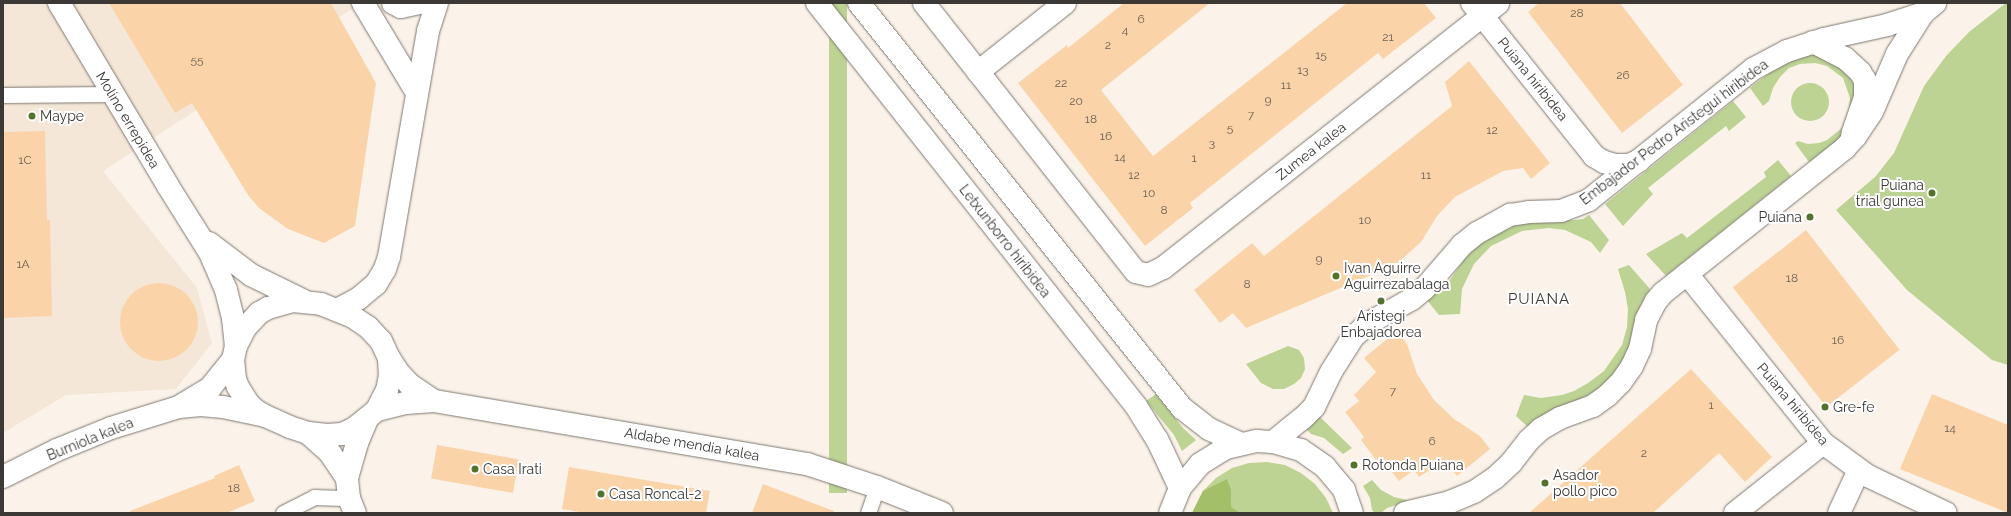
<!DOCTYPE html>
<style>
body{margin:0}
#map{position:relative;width:2011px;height:516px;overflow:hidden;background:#fbf3ea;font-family:Raleway,sans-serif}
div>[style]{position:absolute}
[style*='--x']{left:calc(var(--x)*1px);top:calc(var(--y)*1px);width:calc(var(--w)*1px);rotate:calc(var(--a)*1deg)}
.built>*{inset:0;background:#f4e7d8}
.green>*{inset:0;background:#bcd393;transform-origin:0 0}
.round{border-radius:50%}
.forest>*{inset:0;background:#a3c069}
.building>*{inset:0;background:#fad4a8;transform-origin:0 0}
.roads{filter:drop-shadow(0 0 1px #7e7770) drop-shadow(0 0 1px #7e7770)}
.lane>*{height:15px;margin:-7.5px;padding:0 7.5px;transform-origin:7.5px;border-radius:7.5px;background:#fff}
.street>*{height:22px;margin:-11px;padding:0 11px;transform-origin:11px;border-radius:11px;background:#fff}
.secondary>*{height:22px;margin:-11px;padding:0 11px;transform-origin:11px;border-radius:11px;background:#fff}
.dots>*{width:11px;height:11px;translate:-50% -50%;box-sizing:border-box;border:2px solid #fff;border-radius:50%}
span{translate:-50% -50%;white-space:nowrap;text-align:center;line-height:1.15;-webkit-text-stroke:4px #fff;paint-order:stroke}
.number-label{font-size:12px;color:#6b5f52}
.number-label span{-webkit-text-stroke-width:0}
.street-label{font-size:14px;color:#3b3835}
.poi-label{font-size:14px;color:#3b3835}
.left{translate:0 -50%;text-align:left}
.right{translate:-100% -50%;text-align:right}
.neighbourhood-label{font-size:15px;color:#3b3835;letter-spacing:1px}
.frame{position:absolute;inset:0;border:4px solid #3b3835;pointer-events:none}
</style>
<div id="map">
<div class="built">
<div style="clip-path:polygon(3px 3px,361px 3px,103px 171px,197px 288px,212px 343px,176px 389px,66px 395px,3px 433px)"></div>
</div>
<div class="green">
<div style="left:829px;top:3px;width:18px;height:490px"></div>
<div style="clip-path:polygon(2006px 3px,2008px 3px,2008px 365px,1992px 360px,1907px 290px,1836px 210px,1875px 177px,1894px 153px,1924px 86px,1946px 56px,1969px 32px)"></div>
<div style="clip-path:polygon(1806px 54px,1819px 55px,1830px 59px,1849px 75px,1854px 86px,1856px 109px,1839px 139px,1809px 162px,1795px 143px,1798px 141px,1808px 144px,1819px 143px,1827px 140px,1842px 128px,1849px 109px,1850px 98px,1843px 78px,1827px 66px,1815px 63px,1800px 64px,1789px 68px,1780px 77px,1773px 88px,1769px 101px,1763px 106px,1750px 88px,1783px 62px)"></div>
<div class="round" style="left:1791px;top:83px;width:38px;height:38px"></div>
<div style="clip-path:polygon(1733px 101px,1746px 117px,1729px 131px,1726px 126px,1648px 188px,1653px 194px,1623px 226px,1605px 204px)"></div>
<div style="clip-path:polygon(1778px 160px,1791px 176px,1666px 276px,1646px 254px,1682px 233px,1687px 238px,1766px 177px,1764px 172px)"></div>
<div style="clip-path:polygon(1589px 215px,1609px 240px,1600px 253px,1591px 242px,1565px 230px,1549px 228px,1522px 231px,1491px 246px,1474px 264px,1462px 289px,1460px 314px,1439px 315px,1426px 299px,1437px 292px,1450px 280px,1471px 249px,1511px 223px,1575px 220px,1583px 219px)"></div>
<div style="clip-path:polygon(1629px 265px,1650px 289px,1637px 313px,1635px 331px,1621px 367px,1596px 391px,1528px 427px,1516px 416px,1524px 395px,1541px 398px,1562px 395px,1574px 391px,1588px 383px,1604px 371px,1622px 345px,1627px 327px,1628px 309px,1625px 292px,1618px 269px)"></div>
<div style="clip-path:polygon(1288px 346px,1299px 350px,1304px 358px,1305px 369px,1301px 378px,1294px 384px,1284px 389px,1273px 389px,1261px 383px,1246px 364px)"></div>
<div style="clip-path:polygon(1156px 394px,1183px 428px,1196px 440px,1182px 451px,1174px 435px,1146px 401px)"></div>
<div style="clip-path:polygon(1320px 417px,1352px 448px,1343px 454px,1324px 438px,1311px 434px,1307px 430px,1310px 424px)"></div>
<div style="clip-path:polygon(1267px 462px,1285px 465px,1301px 473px,1315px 484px,1326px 498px,1333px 513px,1192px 513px,1203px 491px,1216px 478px,1232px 468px,1249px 463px)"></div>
<div style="clip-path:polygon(1372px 480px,1381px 490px,1394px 497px,1407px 500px,1406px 502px,1387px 508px,1381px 513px,1375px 513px,1372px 510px,1370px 498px,1363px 486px)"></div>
</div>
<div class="forest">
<div style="clip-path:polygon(1227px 479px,1231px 490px,1231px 507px,1240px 513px,1192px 513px,1203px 491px)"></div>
</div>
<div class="building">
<div style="clip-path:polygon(109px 3px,331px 3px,376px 83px,355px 226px,324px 243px,288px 229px,259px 208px,248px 195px,192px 103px,175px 113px)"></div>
<div style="clip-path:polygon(1124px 3px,1210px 3px,1101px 90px,1153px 156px,1347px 3px,1424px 3px,1436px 18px,1383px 59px,1378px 53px,1190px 203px,1193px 208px,1145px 246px,1018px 83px,1067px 45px,1068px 48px)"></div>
<div style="clip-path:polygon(1539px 3px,1620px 3px,1683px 85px,1622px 133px,1528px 12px)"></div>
<div style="clip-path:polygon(1469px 61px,1550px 163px,1531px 179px,1523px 168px,1503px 171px,1455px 197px,1437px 216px,1421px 242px,1395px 265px,1246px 328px,1233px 313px,1220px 323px,1194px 290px,1252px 243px,1264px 256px,1452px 106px,1445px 82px)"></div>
<div style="clip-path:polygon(45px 131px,47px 220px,50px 220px,52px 316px,3px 318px,3px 132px)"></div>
<div style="left:1806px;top:230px;width:152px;height:93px;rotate:52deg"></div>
<div class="round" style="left:120px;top:283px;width:78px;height:78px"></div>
<div style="clip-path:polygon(1397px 331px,1407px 344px,1417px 374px,1434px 400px,1454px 419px,1480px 436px,1490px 449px,1457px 476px,1444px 461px,1419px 477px,1414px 470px,1399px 481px,1380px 457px,1376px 460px,1361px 440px,1364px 437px,1345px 412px,1359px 401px,1354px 395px,1376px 372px,1364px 358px)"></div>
<div style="clip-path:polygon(1691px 369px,1772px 457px,1745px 482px,1719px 453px,1653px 513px,1529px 513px)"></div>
<div style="clip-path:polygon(1932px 394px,2008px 425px,2008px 513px,1900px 469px)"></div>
<div style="left:437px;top:445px;width:83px;height:34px;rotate:10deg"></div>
<div style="clip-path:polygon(239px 465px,255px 501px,227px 513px,130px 513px,130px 511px,215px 478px,214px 476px)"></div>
<div style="clip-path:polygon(569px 467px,710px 491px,706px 513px,586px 513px,562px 509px)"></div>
<div style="clip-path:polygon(763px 484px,834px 511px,834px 513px,752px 513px)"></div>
</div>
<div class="roads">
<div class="lane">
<div style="--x:3;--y:95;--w:109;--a:-0.5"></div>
<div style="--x:283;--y:513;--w:35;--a:-27"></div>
<div style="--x:314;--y:497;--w:35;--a:2"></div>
<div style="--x:868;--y:513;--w:28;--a:-71"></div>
</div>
<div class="street">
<div style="--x:363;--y:3;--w:105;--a:59"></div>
<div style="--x:393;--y:3;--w:9;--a:27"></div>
<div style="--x:401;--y:7;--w:19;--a:-12"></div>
<div style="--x:924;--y:3;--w:342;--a:51.8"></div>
<div style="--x:1136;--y:272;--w:12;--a:14"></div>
<div style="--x:1148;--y:275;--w:17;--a:-25"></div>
<div style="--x:1163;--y:268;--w:427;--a:-38.3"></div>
<div style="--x:1472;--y:3;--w:196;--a:51.4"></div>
<div style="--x:1594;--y:156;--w:12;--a:31"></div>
<div style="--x:1604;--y:162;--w:11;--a:15"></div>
<div style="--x:1615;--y:165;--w:13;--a:0"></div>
<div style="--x:1628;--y:165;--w:12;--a:-20"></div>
<div style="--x:1813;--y:42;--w:36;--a:27"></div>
<div style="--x:1845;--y:58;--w:21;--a:43"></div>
<div style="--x:1860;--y:72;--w:9;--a:58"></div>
<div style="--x:1865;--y:80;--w:17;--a:90"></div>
<div style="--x:1865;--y:97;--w:39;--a:109"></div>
<div style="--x:978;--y:72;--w:111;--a:-38.4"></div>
<div style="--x:1687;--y:274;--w:217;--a:51.2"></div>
<div style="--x:1823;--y:443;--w:56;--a:36.3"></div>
<div style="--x:1868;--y:476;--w:86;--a:25.4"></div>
<div style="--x:337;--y:310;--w:24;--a:-28"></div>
<div style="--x:358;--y:299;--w:23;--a:-40"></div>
<div style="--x:376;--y:284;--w:17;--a:-59"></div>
<div style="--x:385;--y:269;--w:13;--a:-72"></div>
<div style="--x:389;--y:257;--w:229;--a:-80.2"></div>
<div style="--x:428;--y:31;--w:29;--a:-72"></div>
<div style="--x:308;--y:433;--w:30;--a:42"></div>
<div style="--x:330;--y:453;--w:30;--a:56"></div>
<div style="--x:355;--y:513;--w:16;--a:-112"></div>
<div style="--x:349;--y:498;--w:20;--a:-96"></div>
<div style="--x:347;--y:478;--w:36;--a:-74"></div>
<div style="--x:357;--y:443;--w:25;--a:-67"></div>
<div style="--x:1735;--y:513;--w:112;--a:-38.5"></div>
<div style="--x:1839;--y:513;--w:47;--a:-65.1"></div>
</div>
<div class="secondary">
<div style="--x:59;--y:3;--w:213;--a:59.2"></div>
<div style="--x:168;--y:186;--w:79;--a:57.9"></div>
<div style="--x:210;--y:253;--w:40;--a:66.6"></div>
<div style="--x:226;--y:290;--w:29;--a:76"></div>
<div style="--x:233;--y:318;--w:28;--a:84"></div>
<div style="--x:817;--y:3;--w:514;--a:51.64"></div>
<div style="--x:1136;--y:406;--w:39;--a:58"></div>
<div style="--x:1157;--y:439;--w:54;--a:64.9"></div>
<div style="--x:859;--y:3;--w:518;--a:51.43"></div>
<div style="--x:1182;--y:408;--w:34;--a:38"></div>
<div style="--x:1209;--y:429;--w:35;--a:25"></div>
<div style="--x:209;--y:243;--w:53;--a:37.3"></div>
<div style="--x:251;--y:275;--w:59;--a:26.1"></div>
<div style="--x:293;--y:301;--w:28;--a:6"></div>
<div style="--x:321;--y:304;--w:35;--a:22"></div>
<div style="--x:353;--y:317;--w:18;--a:34"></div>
<div style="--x:368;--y:327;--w:19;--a:47"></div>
<div style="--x:381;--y:341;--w:19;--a:65"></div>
<div style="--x:389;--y:358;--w:17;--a:87"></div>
<div style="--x:390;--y:375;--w:15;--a:101"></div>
<div style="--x:387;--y:390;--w:22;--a:117"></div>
<div style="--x:377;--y:410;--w:28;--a:141"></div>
<div style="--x:355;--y:428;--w:14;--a:155"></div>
<div style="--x:342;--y:434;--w:15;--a:176"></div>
<div style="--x:327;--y:435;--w:19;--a:-174"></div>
<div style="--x:308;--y:433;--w:19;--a:-162"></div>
<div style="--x:290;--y:427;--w:27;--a:-156"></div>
<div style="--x:265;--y:416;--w:12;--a:-149"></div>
<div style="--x:255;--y:410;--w:10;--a:-135"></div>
<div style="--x:248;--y:403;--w:19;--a:-122"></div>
<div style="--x:238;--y:387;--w:9;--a:-111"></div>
<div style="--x:235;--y:379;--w:19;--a:-96"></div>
<div style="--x:233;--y:360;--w:14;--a:-78"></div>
<div style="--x:236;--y:346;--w:20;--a:-63"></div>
<div style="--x:245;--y:328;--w:21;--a:-47"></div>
<div style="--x:259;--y:313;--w:10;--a:-29"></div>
<div style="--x:268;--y:308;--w:26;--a:-16"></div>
<div style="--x:389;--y:358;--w:17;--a:57"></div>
<div style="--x:398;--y:372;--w:16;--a:47"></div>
<div style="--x:409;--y:384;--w:30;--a:34"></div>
<div style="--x:182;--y:405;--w:33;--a:-31"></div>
<div style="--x:210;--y:388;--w:36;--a:-51"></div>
<div style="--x:377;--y:410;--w:30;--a:-14"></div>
<div style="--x:406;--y:403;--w:28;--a:-4"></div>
<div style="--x:434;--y:401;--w:378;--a:9.6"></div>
<div style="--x:807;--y:464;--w:74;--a:18.2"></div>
<div style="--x:877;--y:487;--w:70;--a:21.8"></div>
<div style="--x:1273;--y:442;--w:38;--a:-39"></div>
<div style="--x:1303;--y:418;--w:16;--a:-45"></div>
<div style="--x:1314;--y:407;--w:39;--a:-64"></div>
<div style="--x:1331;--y:372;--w:41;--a:-57.8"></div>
<div style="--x:1353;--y:337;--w:21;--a:-41"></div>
<div style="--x:1369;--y:323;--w:49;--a:-29.2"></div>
<div style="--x:1412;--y:299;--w:16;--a:-40"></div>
<div style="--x:1424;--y:289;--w:58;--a:-49.2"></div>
<div style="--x:1462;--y:245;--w:19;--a:-39"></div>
<div style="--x:1477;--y:233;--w:38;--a:-29"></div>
<div style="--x:1510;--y:215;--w:19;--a:-9"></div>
<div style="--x:1529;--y:212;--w:32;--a:-2"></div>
<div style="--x:1561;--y:211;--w:30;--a:-21"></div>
<div style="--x:1589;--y:200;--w:210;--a:-38.6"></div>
<div style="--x:1753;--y:69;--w:38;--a:-28"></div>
<div style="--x:1787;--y:51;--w:39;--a:-18"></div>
<div style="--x:1824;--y:39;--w:65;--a:-12.5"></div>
<div style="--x:1887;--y:25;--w:38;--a:-18"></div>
<div style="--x:1923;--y:13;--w:16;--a:-40"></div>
<div style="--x:3;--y:477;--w:60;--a:-26.6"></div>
<div style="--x:57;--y:450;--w:58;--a:-22.2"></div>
<div style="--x:111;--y:428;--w:71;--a:-17.2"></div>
<div style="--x:179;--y:407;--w:22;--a:-5"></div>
<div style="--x:201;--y:405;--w:22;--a:5"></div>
<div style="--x:223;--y:407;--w:39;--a:12"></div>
<div style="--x:1170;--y:513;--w:27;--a:-68"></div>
<div style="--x:1180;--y:488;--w:31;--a:-50"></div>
<div style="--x:1200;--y:464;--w:31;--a:-32"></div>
<div style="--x:1226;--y:448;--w:32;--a:-13"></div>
<div style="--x:1257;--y:441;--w:16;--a:4"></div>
<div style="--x:1273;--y:442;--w:29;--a:16"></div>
<div style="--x:1301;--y:450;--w:29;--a:35"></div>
<div style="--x:1325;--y:467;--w:30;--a:50"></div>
<div style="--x:1344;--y:490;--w:24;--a:71"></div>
<div style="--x:1405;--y:513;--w:46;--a:-13.7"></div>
<div style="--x:1450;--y:502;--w:26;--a:-23"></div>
<div style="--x:1474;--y:492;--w:25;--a:-34"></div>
<div style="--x:1495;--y:478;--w:22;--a:-43"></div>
<div style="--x:1511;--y:463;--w:28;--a:-52"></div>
<div style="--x:1528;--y:441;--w:18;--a:-43"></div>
<div style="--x:1541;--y:429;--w:22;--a:-30"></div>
<div style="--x:1560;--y:418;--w:35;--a:-20"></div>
<div style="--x:1593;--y:406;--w:19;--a:-36"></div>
<div style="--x:1608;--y:395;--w:18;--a:-45"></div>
<div style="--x:1621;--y:382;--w:19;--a:-55"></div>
<div style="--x:1632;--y:366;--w:19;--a:-65"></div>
<div style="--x:1640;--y:349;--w:30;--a:-78"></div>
<div style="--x:1646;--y:320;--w:21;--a:-62"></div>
<div style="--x:1656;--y:301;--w:11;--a:-49"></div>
<div style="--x:1663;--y:293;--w:233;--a:-38.5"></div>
<div style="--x:1845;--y:148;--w:15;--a:-48"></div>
<div style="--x:1855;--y:137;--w:30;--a:-56"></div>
<div style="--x:1872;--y:112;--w:63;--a:-66.7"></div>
<div style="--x:1897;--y:54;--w:49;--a:-57.6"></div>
</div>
</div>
<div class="dots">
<div style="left:32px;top:116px;background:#53732a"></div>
<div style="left:1932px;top:193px;background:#53732a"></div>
<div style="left:1810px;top:217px;background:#53732a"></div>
<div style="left:1336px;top:276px;background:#53732a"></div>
<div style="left:1381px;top:301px;background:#53732a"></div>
<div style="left:1825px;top:407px;background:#53732a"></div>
<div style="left:1354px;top:465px;background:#53732a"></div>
<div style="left:475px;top:469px;background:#53732a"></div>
<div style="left:1545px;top:483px;background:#53732a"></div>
<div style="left:601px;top:494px;background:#53732a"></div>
</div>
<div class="number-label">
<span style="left:1577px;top:14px">28</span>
<span style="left:1141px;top:20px">6</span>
<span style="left:1125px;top:31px">4</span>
<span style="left:1388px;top:38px">21</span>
<span style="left:1108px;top:46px">2</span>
<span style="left:1321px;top:56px">15</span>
<span style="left:197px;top:61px">55</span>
<span style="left:1303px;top:71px">13</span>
<span style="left:1623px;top:76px">26</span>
<span style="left:1061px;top:84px">22</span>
<span style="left:1286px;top:86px">11</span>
<span style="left:1268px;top:101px">9</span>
<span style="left:1076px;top:102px">20</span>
<span style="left:1251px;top:116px">7</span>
<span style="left:1091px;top:120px">18</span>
<span style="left:1230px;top:129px">5</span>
<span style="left:1492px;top:131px">12</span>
<span style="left:1106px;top:137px">16</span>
<span style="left:1212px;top:144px">3</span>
<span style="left:1120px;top:158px">14</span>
<span style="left:1194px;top:159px">1</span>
<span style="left:25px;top:161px">1C</span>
<span style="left:1134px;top:176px">12</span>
<span style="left:1426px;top:176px">11</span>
<span style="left:1149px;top:194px">10</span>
<span style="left:1164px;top:211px">8</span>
<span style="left:1365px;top:221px">10</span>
<span style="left:1319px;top:260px">9</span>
<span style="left:23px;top:265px">1A</span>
<span style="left:1792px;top:279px">18</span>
<span style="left:1247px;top:285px">8</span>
<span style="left:1838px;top:341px">16</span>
<span style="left:1393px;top:392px">7</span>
<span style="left:1711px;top:406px">1</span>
<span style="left:1950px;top:429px">14</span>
<span style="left:1432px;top:442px">6</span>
<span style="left:1644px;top:454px">2</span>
<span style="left:234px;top:489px">18</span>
</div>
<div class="street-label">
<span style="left:1533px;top:79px;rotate:51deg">Puiana hiribidea</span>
<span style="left:128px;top:120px;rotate:59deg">Molino errepidea</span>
<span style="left:1674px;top:132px;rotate:-37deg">Embajador Pedro Aristegui hiribidea</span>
<span style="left:1311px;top:151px;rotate:-38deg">Zumea kalea</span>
<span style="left:1005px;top:241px;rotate:52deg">Letxunborro hiribidea</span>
<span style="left:1793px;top:404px;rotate:50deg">Puiana hiribidea</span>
<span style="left:90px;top:439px;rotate:-22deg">Burniola kalea</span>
<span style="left:692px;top:444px;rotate:10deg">Aldabe mendia kalea</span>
</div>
<div class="poi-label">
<span class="left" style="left:40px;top:116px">Maype</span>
<span class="right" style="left:1924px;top:193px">Puiana<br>trial gunea</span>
<span class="right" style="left:1802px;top:217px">Puiana</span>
<span class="left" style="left:1344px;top:276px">Ivan Aguirre<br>Aguirrezabalaga</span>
<span style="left:1381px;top:324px">Aristegi<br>Enbajadorea</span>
<span class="left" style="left:1833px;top:407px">Gre-fe</span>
<span class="left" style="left:1362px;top:465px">Rotonda Puiana</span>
<span class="left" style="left:483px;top:469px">Casa Irati</span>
<span class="left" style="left:1553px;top:483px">Asador<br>pollo pico</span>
<span class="left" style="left:609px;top:494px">Casa Roncal-2</span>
</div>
<div class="neighbourhood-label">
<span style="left:1539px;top:300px">PUIANA</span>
</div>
<div class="frame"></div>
</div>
